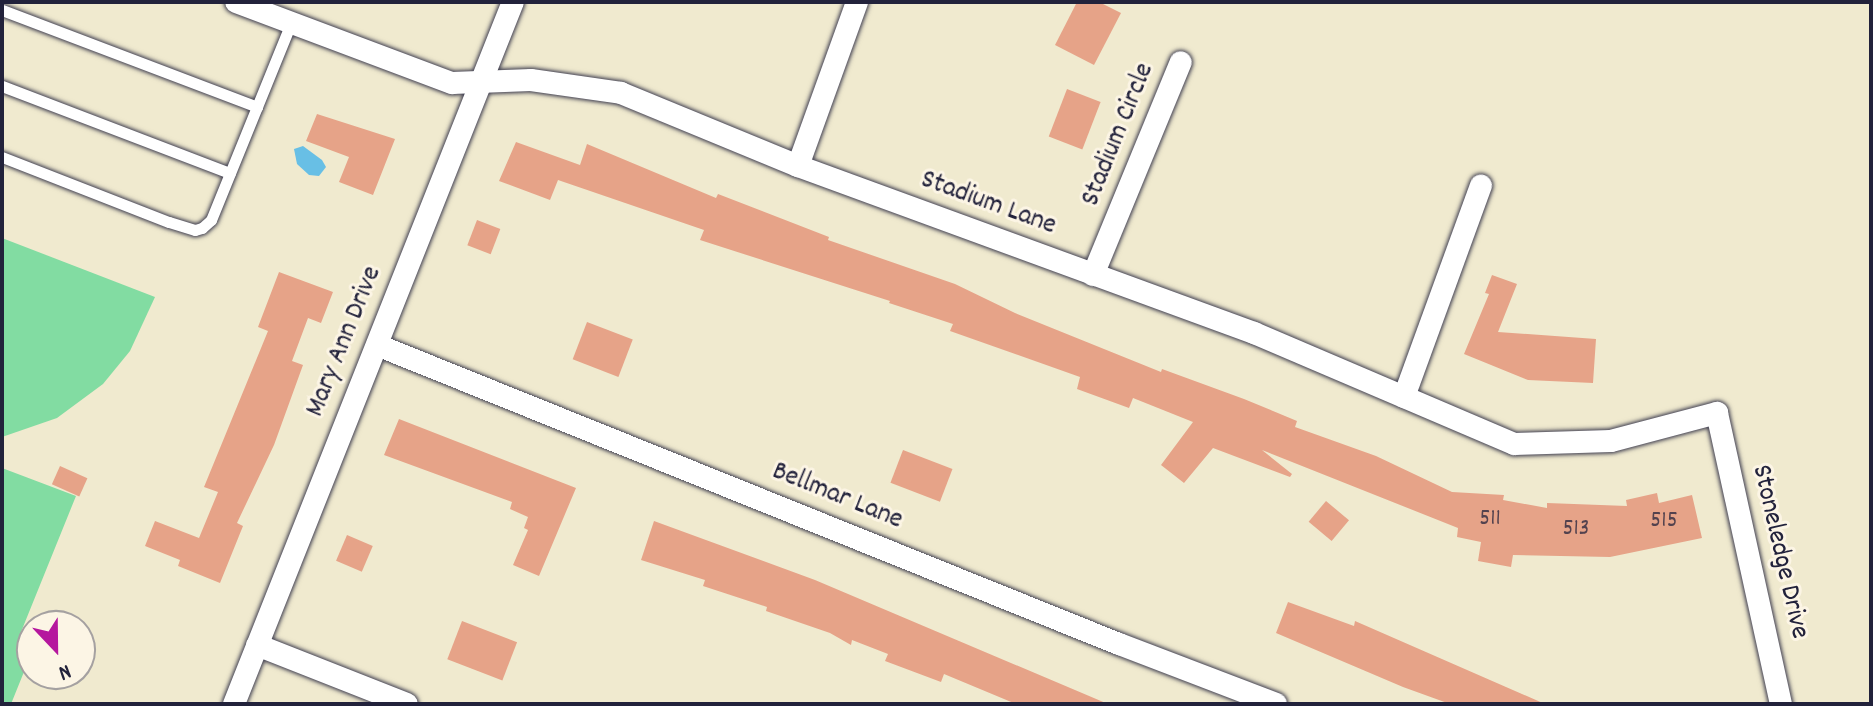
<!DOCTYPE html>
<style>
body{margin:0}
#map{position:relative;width:1873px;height:706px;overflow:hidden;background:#f0eacf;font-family:Dekko,sans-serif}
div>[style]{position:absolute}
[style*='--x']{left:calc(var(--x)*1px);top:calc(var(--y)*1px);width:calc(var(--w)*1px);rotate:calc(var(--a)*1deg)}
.green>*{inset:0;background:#82dca2}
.water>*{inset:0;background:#68bfe5}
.building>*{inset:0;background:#e6a388;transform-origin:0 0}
.roads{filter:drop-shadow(0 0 2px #414051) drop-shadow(0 0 2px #414051)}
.service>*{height:11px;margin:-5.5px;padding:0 5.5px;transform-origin:5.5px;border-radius:5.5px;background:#fff}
.minor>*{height:22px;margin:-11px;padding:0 11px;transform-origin:11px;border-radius:11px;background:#fff}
span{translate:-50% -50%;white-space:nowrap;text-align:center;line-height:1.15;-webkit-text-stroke:6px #fcf5e5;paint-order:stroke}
.number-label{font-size:24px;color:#53424e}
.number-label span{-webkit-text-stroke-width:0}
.street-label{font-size:28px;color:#22223b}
.frame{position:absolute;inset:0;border:4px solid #22223b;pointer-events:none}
.north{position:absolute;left:16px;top:610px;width:80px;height:80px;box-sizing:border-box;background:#fcf5e5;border:2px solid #a5a1a1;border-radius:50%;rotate:158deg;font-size:22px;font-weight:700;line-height:32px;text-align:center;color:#22223b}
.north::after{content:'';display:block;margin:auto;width:28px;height:36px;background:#b5179e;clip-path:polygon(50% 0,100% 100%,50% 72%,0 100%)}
</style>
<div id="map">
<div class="green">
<div style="clip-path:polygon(2px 238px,155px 297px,130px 351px,103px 384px,57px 418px,2px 437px)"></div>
<div style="clip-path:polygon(2px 468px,76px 496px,21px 632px,32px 639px,32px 652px,11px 704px,2px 704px)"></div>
</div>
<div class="water">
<div style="clip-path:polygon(303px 146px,322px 160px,326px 167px,319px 176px,309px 175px,297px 164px,294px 149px)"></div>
</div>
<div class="building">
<div style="clip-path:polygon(1077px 2px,1099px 2px,1121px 13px,1094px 65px,1055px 45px)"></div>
<div style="left:1067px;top:89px;width:36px;height:51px;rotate:21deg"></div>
<div style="clip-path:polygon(317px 114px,395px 139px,373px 195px,339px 182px,349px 157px,306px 141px)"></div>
<div style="clip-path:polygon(516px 142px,580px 165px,587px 144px,716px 198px,718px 194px,829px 237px,828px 240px,955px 284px,1015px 313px,1161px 372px,1162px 369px,1244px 399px,1297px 421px,1295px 427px,1376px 456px,1452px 492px,1504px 495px,1503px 500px,1547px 508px,1547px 503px,1627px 506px,1626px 500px,1657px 493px,1659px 503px,1692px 495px,1702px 538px,1610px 557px,1513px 555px,1511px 567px,1478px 561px,1481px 542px,1457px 537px,1458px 528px,1262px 450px,1292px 474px,1290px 477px,1213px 448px,1184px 483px,1161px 465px,1193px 422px,1133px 398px,1129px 408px,1077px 389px,1080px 377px,950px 331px,953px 324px,889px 303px,890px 301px,700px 240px,704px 230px,558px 180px,550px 200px,499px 181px)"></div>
<div style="left:477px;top:220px;width:25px;height:27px;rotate:21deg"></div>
<div style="clip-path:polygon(279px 272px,333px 292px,321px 323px,308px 318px,292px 361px,303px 365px,274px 445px,237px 523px,243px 526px,220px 583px,178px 566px,180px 560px,145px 546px,155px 521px,199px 538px,218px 492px,204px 487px,268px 331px,258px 327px)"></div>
<div style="clip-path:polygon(1492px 275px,1517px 284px,1498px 332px,1596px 339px,1593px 383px,1528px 380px,1464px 354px,1489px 294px,1485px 293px)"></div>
<div style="left:587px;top:322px;width:49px;height:40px;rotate:21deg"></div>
<div style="clip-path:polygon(399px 419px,576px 488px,539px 576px,513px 565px,528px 530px,524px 528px,528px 517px,510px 509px,512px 502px,384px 455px)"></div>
<div style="left:903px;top:450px;width:53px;height:35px;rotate:21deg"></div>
<div style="left:60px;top:466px;width:30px;height:20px;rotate:24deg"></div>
<div style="left:1326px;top:501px;width:30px;height:27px;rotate:40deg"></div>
<div style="clip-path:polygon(654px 521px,815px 580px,1108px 704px,1016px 704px,944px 674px,941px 682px,885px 661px,888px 654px,852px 640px,851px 645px,830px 633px,766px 611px,767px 607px,703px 586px,705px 580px,641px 560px)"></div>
<div style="left:347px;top:535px;width:28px;height:28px;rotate:23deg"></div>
<div style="clip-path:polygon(1288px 602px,1354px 626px,1355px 621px,1545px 704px,1450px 704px,1403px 687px,1276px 633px)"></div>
<div style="left:462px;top:621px;width:59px;height:41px;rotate:21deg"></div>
</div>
<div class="roads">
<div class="service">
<div style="--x:2;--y:10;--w:273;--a:20.8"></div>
<div style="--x:2;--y:86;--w:244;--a:20.9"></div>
<div style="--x:2;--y:157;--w:179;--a:21.3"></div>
<div style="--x:169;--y:222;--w:27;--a:17"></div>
<div style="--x:195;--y:230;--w:7;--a:-16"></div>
<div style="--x:202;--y:228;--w:12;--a:-42"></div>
<div style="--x:211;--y:220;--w:213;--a:-67.9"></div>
</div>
<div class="minor">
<div style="--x:236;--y:2;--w:231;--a:20.6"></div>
<div style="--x:452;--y:83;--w:79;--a:-2.2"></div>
<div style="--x:531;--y:80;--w:91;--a:8.2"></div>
<div style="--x:621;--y:93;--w:191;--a:22.4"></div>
<div style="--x:798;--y:166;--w:486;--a:20.1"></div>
<div style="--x:1254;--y:333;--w:283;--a:23.1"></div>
<div style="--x:1514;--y:444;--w:97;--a:-1.8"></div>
<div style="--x:1611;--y:441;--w:110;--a:-14.8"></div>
<div style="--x:1717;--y:413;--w:298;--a:77.6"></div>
<div style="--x:798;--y:166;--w:174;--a:-70.2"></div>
<div style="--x:1093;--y:275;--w:230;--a:-67.6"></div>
<div style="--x:377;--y:345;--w:800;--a:21.95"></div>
<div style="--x:1119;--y:644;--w:168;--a:20.9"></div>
<div style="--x:1404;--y:397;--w:225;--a:-70"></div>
<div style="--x:257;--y:645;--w:161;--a:21.5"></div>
<div style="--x:234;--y:704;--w:755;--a:-68.33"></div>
</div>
</div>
<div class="number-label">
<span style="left:1490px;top:520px">511</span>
<span style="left:1664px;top:522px">515</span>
<span style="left:1576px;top:530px">513</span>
</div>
<div class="street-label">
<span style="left:1119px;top:135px;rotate:-68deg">Stadium Circle</span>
<span style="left:988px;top:204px;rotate:20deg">Stadium Lane</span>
<span style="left:345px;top:342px;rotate:-68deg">Mary Ann Drive</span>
<span style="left:837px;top:497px;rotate:22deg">Bellmar Lane</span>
<span style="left:1779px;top:552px;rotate:77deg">Stoneledge Drive</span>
</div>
<div class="frame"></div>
<div class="north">N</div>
</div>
